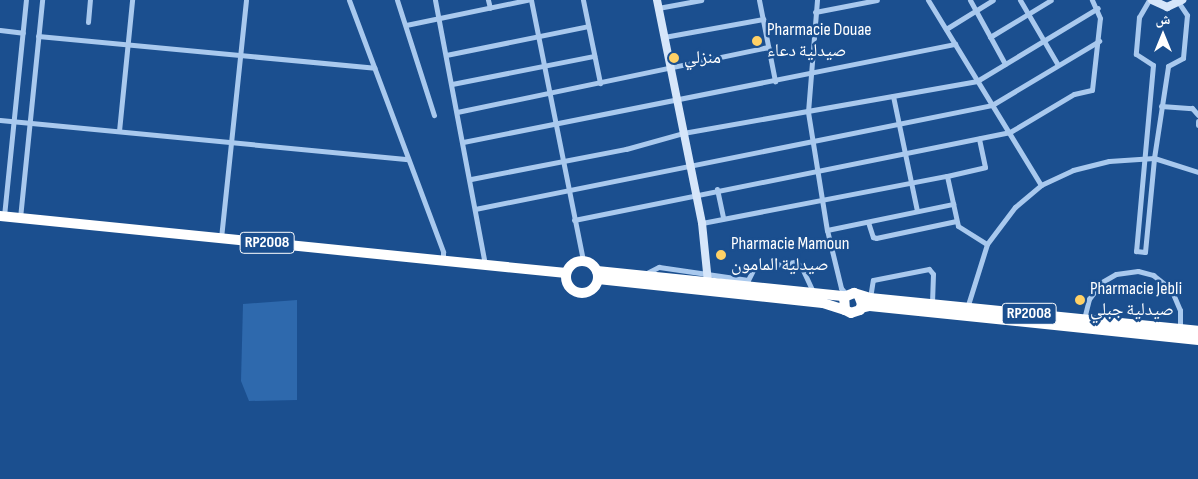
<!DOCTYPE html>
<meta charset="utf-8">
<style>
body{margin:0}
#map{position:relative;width:1198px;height:479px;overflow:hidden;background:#1b4f8f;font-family:"Sofia Sans Condensed","Noto Naskh Arabic",sans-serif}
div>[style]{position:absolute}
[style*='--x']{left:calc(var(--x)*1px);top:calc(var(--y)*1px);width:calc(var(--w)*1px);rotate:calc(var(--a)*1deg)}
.green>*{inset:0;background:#2e69ad}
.street>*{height:5px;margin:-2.5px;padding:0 2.5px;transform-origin:2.5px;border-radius:2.5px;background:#a9c9ee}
.secondary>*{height:8px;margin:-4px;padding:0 4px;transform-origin:4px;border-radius:4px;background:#d6e6fa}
.highway>*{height:10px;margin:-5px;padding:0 5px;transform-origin:5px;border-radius:5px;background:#fff}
.highway>.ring{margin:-5px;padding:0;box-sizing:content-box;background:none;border:10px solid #fff;border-radius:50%}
.dots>*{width:14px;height:14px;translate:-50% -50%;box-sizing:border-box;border:2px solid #1b4f8f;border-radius:50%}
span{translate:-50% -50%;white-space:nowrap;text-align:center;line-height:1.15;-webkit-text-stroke:5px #1b4f8f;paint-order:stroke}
.shield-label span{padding:1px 4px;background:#1b4f8f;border:1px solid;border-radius:4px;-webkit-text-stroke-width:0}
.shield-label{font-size:16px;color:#fff;font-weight:700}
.poi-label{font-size:18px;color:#fff}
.left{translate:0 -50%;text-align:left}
.north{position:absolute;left:1138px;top:10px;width:50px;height:50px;-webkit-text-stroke:4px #1b4f8f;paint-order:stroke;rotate:0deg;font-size:14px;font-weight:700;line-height:20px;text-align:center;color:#fff}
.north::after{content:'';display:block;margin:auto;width:18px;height:22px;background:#fff;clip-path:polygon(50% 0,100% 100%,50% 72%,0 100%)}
</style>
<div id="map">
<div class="green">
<div style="clip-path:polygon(297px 300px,297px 400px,249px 401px,241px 381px,243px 304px)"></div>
</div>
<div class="street">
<div style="--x:349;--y:0;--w:269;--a:69.5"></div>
<div style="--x:443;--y:252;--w:9;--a:90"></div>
<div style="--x:397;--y:0;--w:121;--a:72.2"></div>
<div style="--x:435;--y:0;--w:270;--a:79.3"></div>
<div style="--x:488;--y:0;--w:8;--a:76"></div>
<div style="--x:531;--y:0;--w:266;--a:78.7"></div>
<div style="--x:583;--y:0;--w:85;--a:78.4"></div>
<div style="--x:759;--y:0;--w:83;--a:78.8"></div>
<div style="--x:817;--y:0;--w:112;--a:94.6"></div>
<div style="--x:808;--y:112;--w:120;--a:80.9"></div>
<div style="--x:827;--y:230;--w:60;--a:76.4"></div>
<div style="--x:841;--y:288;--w:8;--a:50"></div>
<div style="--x:928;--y:0;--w:217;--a:58.6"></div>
<div style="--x:970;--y:0;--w:73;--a:61.3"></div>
<div style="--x:1020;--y:0;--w:75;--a:59.7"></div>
<div style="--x:1149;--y:0;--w:20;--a:120"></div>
<div style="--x:1139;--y:17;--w:37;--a:95"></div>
<div style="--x:1136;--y:54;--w:20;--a:33"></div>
<div style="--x:1153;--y:65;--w:187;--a:95.2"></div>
<div style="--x:1136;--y:251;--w:9;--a:6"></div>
<div style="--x:1145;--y:252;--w:94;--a:-84.5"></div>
<div style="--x:1154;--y:158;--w:93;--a:-81.3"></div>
<div style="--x:1168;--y:66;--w:17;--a:-28"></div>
<div style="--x:1183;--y:58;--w:43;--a:-84.7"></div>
<div style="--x:1187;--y:15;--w:14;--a:-124"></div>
<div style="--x:658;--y:8;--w:44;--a:-10.5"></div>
<div style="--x:815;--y:12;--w:63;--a:-11"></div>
<div style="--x:88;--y:22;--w:22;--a:-85"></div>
<div style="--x:406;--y:25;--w:124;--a:-11.7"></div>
<div style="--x:946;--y:29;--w:55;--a:-31.7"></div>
<div style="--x:0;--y:30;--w:23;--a:7"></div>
<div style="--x:38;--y:36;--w:338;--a:5.4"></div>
<div style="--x:664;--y:37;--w:101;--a:-10.3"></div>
<div style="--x:990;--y:37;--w:71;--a:-31.2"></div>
<div style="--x:446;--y:55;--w:145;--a:-11.5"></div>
<div style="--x:452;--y:84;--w:145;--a:-11.2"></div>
<div style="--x:893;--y:96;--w:117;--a:78.2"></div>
<div style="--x:1161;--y:106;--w:31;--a:4"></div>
<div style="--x:1192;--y:108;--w:9;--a:49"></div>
<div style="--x:457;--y:112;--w:318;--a:-11.8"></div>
<div style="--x:0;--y:120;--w:410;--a:5.5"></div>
<div style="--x:1198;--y:121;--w:4;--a:90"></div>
<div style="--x:119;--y:131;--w:132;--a:-84.3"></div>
<div style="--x:463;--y:142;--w:502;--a:-11.27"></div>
<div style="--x:947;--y:176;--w:39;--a:-13"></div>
<div style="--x:985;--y:167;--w:29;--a:-102"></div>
<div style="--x:471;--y:179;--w:158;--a:-11"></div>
<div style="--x:626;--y:149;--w:59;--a:-15.7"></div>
<div style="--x:683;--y:133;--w:299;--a:-10"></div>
<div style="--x:977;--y:81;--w:141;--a:-31.1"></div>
<div style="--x:717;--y:189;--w:30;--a:78"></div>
<div style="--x:475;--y:209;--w:527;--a:-11.37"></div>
<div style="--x:992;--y:105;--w:125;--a:-30.9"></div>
<div style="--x:4;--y:216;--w:217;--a:-84.2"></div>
<div style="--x:20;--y:218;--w:219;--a:-84.2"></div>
<div style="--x:574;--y:220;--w:445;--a:-11.4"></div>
<div style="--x:1010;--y:132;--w:74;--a:-30.7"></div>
<div style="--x:1074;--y:94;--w:18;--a:-13"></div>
<div style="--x:1092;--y:90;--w:72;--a:-83.7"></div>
<div style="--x:1100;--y:18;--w:20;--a:-114"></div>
<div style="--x:868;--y:222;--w:16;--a:72"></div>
<div style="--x:873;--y:237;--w:3;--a:18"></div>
<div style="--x:876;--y:238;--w:82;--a:-12"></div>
<div style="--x:702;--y:223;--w:249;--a:-10.9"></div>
<div style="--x:947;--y:176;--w:51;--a:77.6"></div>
<div style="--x:958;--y:226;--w:34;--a:32"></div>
<div style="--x:827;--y:230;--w:129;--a:-11.7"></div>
<div style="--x:221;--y:238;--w:239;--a:-84"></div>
<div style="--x:643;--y:275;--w:18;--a:-27"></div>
<div style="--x:659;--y:267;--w:90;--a:8.3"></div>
<div style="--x:748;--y:280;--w:13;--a:-63"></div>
<div style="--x:754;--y:268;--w:41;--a:-8.3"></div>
<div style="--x:795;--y:262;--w:7;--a:34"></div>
<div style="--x:801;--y:266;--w:29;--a:65"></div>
<div style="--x:870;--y:298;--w:18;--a:-81"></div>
<div style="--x:873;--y:280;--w:57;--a:-11.1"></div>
<div style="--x:929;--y:269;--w:6;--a:51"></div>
<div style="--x:933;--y:274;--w:30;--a:92"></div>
<div style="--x:967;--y:308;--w:67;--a:-72.6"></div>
<div style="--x:987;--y:244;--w:46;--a:-52.9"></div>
<div style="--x:1015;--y:207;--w:34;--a:-40"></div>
<div style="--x:1041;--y:185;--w:35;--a:-25"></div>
<div style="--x:1073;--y:170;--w:37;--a:-14"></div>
<div style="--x:1109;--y:161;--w:45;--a:-3.8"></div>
<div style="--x:1154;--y:158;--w:46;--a:17.7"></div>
<div style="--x:1084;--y:319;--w:21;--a:-76"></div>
<div style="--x:1089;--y:299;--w:21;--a:-53"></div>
<div style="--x:1102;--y:282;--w:16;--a:-30"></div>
<div style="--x:1116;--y:274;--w:22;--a:-8"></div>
<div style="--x:1138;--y:271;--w:16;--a:15"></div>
<div style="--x:1153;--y:275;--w:23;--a:38"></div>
<div style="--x:1171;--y:289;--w:23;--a:67"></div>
<div style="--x:1180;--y:310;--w:19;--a:90"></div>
</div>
<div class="secondary">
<div style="--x:657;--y:0;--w:227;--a:78.6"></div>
<div style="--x:702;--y:223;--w:59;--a:84.2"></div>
<div style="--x:1152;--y:0;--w:17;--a:25"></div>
<div style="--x:1167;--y:7;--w:17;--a:-25"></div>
</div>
<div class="highway">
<div style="--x:0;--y:216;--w:569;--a:5.75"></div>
<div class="ring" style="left:566px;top:261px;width:22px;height:22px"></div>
<div style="--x:597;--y:271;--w:249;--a:5.8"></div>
<div style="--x:598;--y:279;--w:226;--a:6.1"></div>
<div style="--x:823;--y:303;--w:23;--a:18"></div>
<div style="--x:859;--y:296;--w:9;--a:69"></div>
<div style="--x:862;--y:304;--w:6;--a:108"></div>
<div style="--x:860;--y:310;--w:9;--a:162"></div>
<div style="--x:851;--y:313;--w:7;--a:-153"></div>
<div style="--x:845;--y:310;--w:13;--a:-94"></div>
<div style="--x:844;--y:297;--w:11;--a:-22"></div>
<div style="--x:854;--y:293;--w:17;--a:17"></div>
<div style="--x:870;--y:298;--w:330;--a:5.7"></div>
<div style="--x:861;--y:308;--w:9;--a:-13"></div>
<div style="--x:870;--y:306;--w:330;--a:5.9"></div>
</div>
<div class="dots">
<div style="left:757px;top:41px;background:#ffd166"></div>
<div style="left:674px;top:58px;background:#ffd166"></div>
<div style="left:721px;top:255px;background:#ffd166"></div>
<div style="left:1080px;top:300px;background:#ffd166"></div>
</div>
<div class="shield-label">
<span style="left:267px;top:243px">RP2008</span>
<span style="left:1029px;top:314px">RP2008</span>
</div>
<div class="poi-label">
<span class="left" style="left:767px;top:41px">Pharmacie Douae<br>صيدلية دعاء</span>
<span class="left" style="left:684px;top:58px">منزلي</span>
<span class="left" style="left:731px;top:255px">Pharmacie Mamoun<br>صيدلية المامون</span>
<span class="left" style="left:1090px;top:300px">Pharmacie Jebli<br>صيدلية جبلي</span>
</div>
<div class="north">ش</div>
</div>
